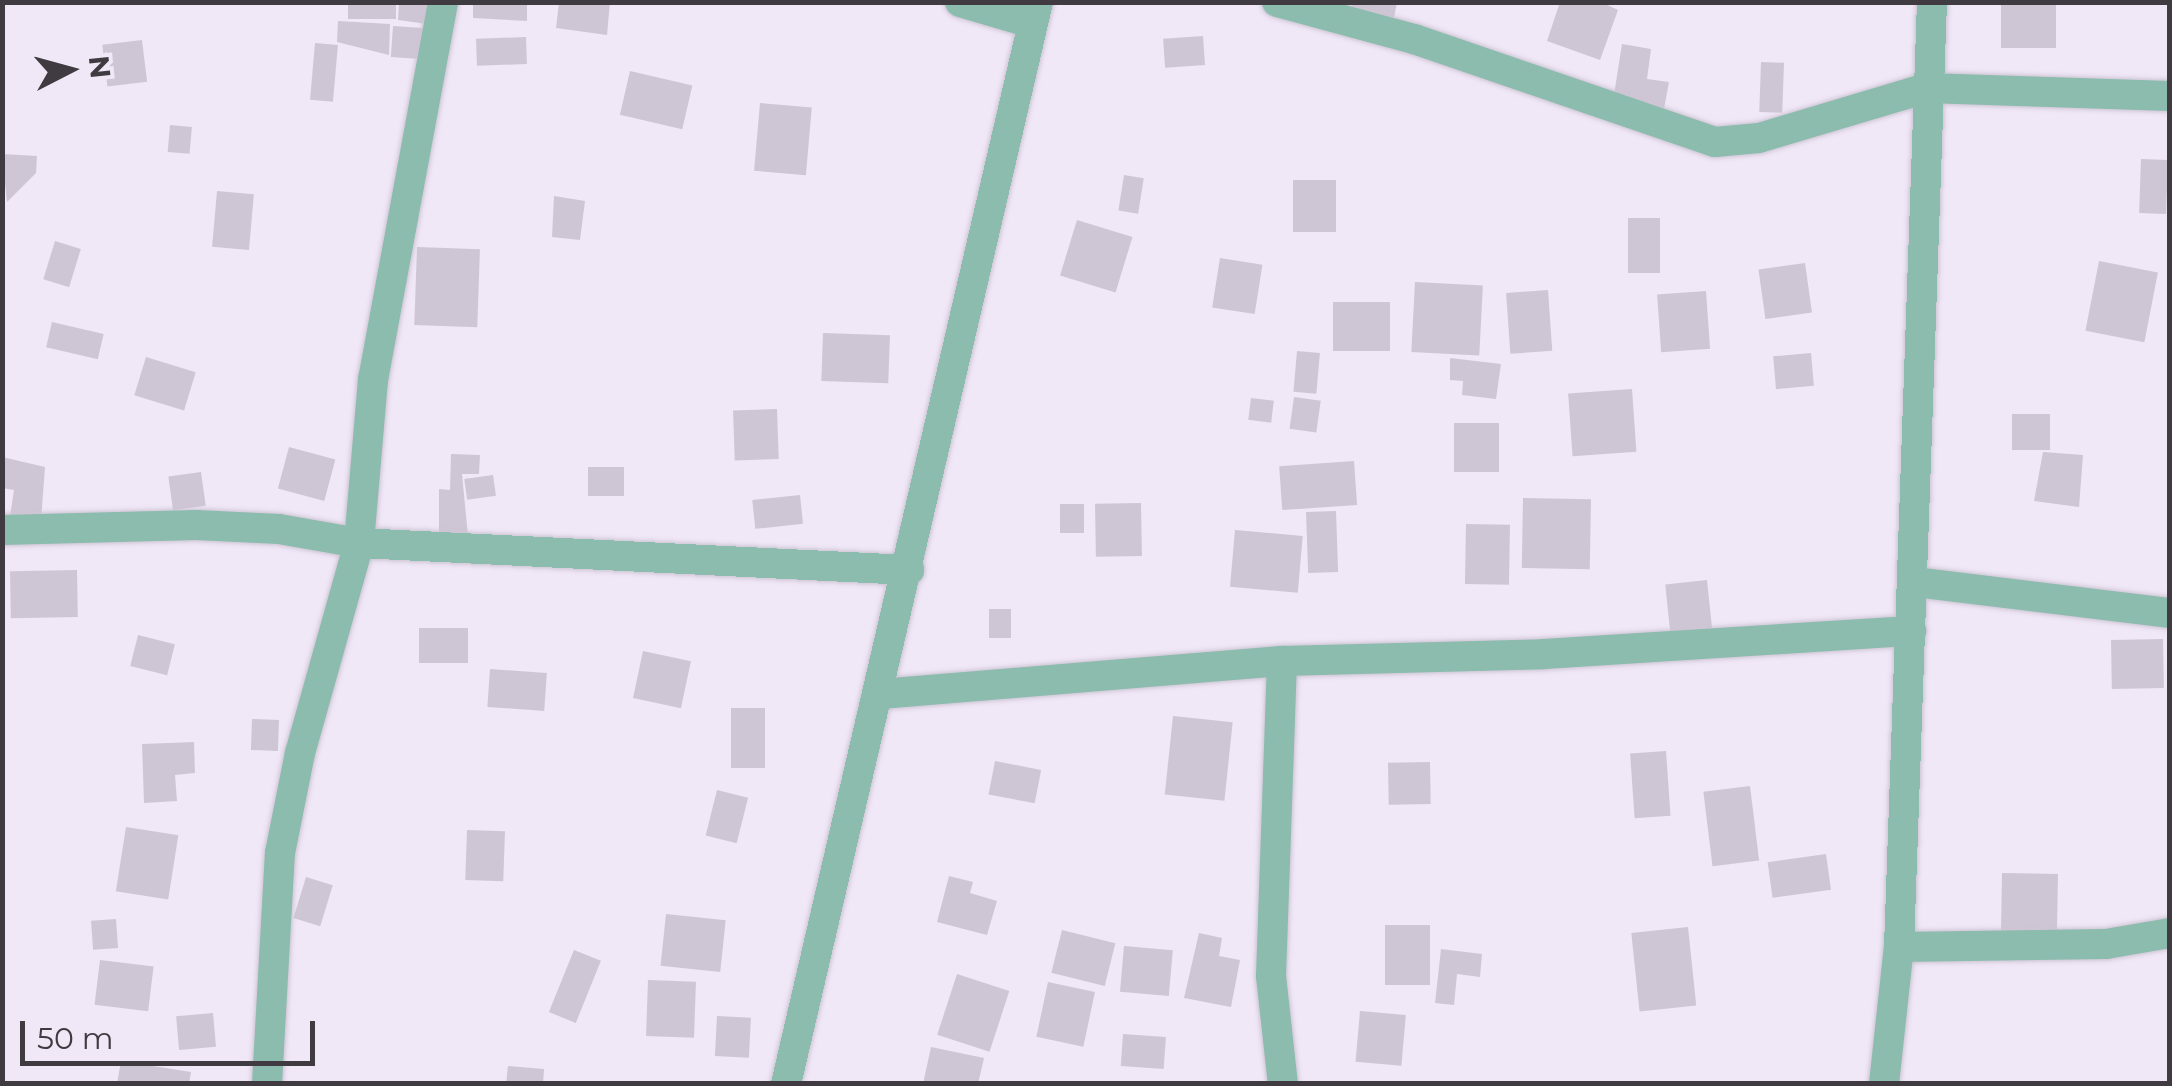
<!DOCTYPE html>
<style>
body{margin:0}
#map{position:relative;width:2172px;height:1086px;overflow:hidden;background:#f0e7f7;font-family:Montserrat,sans-serif}
div>[style]{position:absolute}
[style*='--x']{left:calc(var(--x)*1px);top:calc(var(--y)*1px);width:calc(var(--w)*1px);rotate:calc(var(--a)*1deg)}
.building>*{inset:0;background:#cfc6d5;transform-origin:0 0}
.roads{filter:drop-shadow(0 0 2px #cdc5d3) drop-shadow(0 0 2px #cdc5d3)}
.minor>*{height:30px;margin:-15px;padding:0 15px;transform-origin:15px;border-radius:15px;background:#8bbcae}
span{translate:-50% -50%;white-space:nowrap;text-align:center;line-height:1.15;-webkit-text-stroke:9px #f0e7f7;paint-order:stroke}
.frame{position:absolute;inset:0;border:5px solid #3f3b41;pointer-events:none}
.north{position:absolute;left:20px;top:20px;width:100px;height:100px;-webkit-text-stroke:8px #f0e7f7;paint-order:stroke;rotate:84deg;font-size:28px;font-weight:700;line-height:40px;text-align:center;color:#3f3b41}
.north::after{content:'';display:block;margin:auto;width:35px;height:45px;background:#3f3b41;clip-path:polygon(50% 0,100% 100%,50% 72%,0 100%)}
.scale{position:absolute;left:20px;top:1021px;width:295px;height:45px;box-sizing:border-box;border:5px solid #3f3b41;border-top:0;padding-left:12px;font-size:30px;line-height:35px;white-space:nowrap;color:#3f3b41;-webkit-text-stroke:8px #f0e7f7;paint-order:stroke}
</style>
<div id="map">
<div class="building">
<div style="left:348px;top:2px;width:48px;height:17px"></div>
<div style="clip-path:polygon(399px 2px,429px 2px,427px 24px,398px 20px)"></div>
<div style="clip-path:polygon(473px 2px,527px 2px,527px 21px,473px 18px)"></div>
<div style="clip-path:polygon(559px 2px,610px 2px,607px 35px,556px 28px)"></div>
<div style="clip-path:polygon(1354px 2px,1397px 2px,1394px 18px,1352px 7px)"></div>
<div style="clip-path:polygon(1560px 2px,1601px 2px,1618px 10px,1600px 60px,1547px 41px)"></div>
<div style="left:2001px;top:2px;width:55px;height:46px"></div>
<div style="clip-path:polygon(338px 21px,390px 24px,389px 55px,337px 42px)"></div>
<div style="left:393px;top:26px;width:41px;height:31px;rotate:4deg"></div>
<div style="left:1203px;top:36px;width:29px;height:40px;rotate:86deg"></div>
<div style="left:526px;top:37px;width:27px;height:50px;rotate:88deg"></div>
<div style="left:142px;top:40px;width:42px;height:40px;rotate:83deg"></div>
<div style="left:315px;top:43px;width:23px;height:57px;rotate:5deg"></div>
<div style="clip-path:polygon(1622px 44px,1651px 49px,1647px 79px,1669px 82px,1664px 109px,1613px 101px)"></div>
<div style="left:1761px;top:62px;width:23px;height:50px;rotate:2deg"></div>
<div style="left:630px;top:71px;width:64px;height:45px;rotate:13deg"></div>
<div style="left:760px;top:103px;width:52px;height:68px;rotate:5deg"></div>
<div style="left:170px;top:125px;width:22px;height:27px;rotate:5deg"></div>
<div style="clip-path:polygon(2px 154px,37px 156px,36px 173px,7px 202px)"></div>
<div style="left:2141px;top:159px;width:27px;height:54px;rotate:2deg"></div>
<div style="left:1124px;top:175px;width:20px;height:36px;rotate:9deg"></div>
<div style="left:1293px;top:180px;width:43px;height:52px"></div>
<div style="left:217px;top:191px;width:37px;height:56px;rotate:5deg"></div>
<div style="clip-path:polygon(554px 196px,585px 201px,580px 240px,552px 237px)"></div>
<div style="left:1628px;top:218px;width:32px;height:55px"></div>
<div style="left:1077px;top:220px;width:58px;height:58px;rotate:17deg"></div>
<div style="left:55px;top:241px;width:27px;height:40px;rotate:17deg"></div>
<div style="left:417px;top:247px;width:63px;height:78px;rotate:2deg"></div>
<div style="left:1220px;top:258px;width:43px;height:50px;rotate:9deg"></div>
<div style="left:2099px;top:261px;width:60px;height:71px;rotate:11deg"></div>
<div style="left:1805px;top:263px;width:50px;height:47px;rotate:82deg"></div>
<div style="left:1415px;top:282px;width:68px;height:70px;rotate:3deg"></div>
<div style="left:1548px;top:290px;width:61px;height:42px;rotate:86deg"></div>
<div style="left:1706px;top:291px;width:58px;height:49px;rotate:86deg"></div>
<div style="left:1333px;top:302px;width:57px;height:49px"></div>
<div style="left:52px;top:322px;width:53px;height:26px;rotate:13deg"></div>
<div style="left:823px;top:333px;width:67px;height:48px;rotate:2deg"></div>
<div style="left:1297px;top:351px;width:23px;height:41px;rotate:5deg"></div>
<div style="left:1811px;top:353px;width:33px;height:38px;rotate:85deg"></div>
<div style="left:146px;top:357px;width:52px;height:40px;rotate:17deg"></div>
<div style="clip-path:polygon(1450px 358px,1501px 364px,1496px 399px,1462px 395px,1463px 381px,1450px 380px)"></div>
<div style="left:1632px;top:389px;width:63px;height:64px;rotate:86deg"></div>
<div style="left:1294px;top:397px;width:27px;height:32px;rotate:8deg"></div>
<div style="left:1251px;top:398px;width:23px;height:22px;rotate:7deg"></div>
<div style="left:777px;top:409px;width:50px;height:44px;rotate:88deg"></div>
<div style="left:2012px;top:414px;width:38px;height:36px"></div>
<div style="left:1454px;top:423px;width:45px;height:49px"></div>
<div style="left:289px;top:447px;width:48px;height:43px;rotate:15deg"></div>
<div style="clip-path:polygon(2043px 452px,2083px 455px,2079px 507px,2034px 501px)"></div>
<div style="clip-path:polygon(451px 454px,480px 455px,479px 474px,462px 474px,468px 536px,439px 534px,439px 489px,450px 490px)"></div>
<div style="clip-path:polygon(2px 457px,45px 467px,41px 521px,10px 516px,14px 490px,2px 488px)"></div>
<div style="left:1354px;top:461px;width:44px;height:75px;rotate:86deg"></div>
<div style="left:624px;top:467px;width:29px;height:36px;rotate:90deg"></div>
<div style="left:201px;top:472px;width:34px;height:33px;rotate:82deg"></div>
<div style="left:493px;top:475px;width:21px;height:29px;rotate:82deg"></div>
<div style="left:800px;top:495px;width:29px;height:48px;rotate:84deg"></div>
<div style="left:1523px;top:498px;width:68px;height:70px;rotate:1deg"></div>
<div style="left:1141px;top:503px;width:53px;height:46px;rotate:89deg"></div>
<div style="left:1084px;top:504px;width:29px;height:24px;rotate:90deg"></div>
<div style="left:1336px;top:511px;width:61px;height:30px;rotate:88deg"></div>
<div style="left:1466px;top:524px;width:44px;height:60px;rotate:1deg"></div>
<div style="left:1235px;top:530px;width:68px;height:57px;rotate:5deg"></div>
<div style="left:77px;top:570px;width:47px;height:67px;rotate:89deg"></div>
<div style="left:1707px;top:580px;width:55px;height:42px;rotate:84deg"></div>
<div style="left:989px;top:609px;width:22px;height:29px"></div>
<div style="left:419px;top:628px;width:49px;height:35px"></div>
<div style="left:138px;top:635px;width:38px;height:32px;rotate:14deg"></div>
<div style="left:2163px;top:639px;width:49px;height:52px;rotate:89deg"></div>
<div style="left:643px;top:651px;width:49px;height:48px;rotate:12deg"></div>
<div style="left:490px;top:669px;width:57px;height:38px;rotate:4deg"></div>
<div style="left:731px;top:708px;width:34px;height:60px"></div>
<div style="left:1173px;top:716px;width:60px;height:79px;rotate:6deg"></div>
<div style="left:252px;top:719px;width:27px;height:31px;rotate:2deg"></div>
<div style="clip-path:polygon(194px 742px,195px 773px,175px 775px,177px 801px,144px 803px,142px 744px)"></div>
<div style="left:1666px;top:751px;width:65px;height:36px;rotate:86deg"></div>
<div style="left:995px;top:761px;width:47px;height:34px;rotate:11deg"></div>
<div style="left:1430px;top:762px;width:42px;height:42px;rotate:89deg"></div>
<div style="left:1750px;top:786px;width:75px;height:47px;rotate:83deg"></div>
<div style="left:717px;top:790px;width:32px;height:47px;rotate:14deg"></div>
<div style="left:126px;top:827px;width:53px;height:65px;rotate:9deg"></div>
<div style="left:467px;top:830px;width:38px;height:50px;rotate:2deg"></div>
<div style="left:1826px;top:854px;width:36px;height:59px;rotate:82deg"></div>
<div style="left:2002px;top:873px;width:56px;height:58px;rotate:1deg"></div>
<div style="clip-path:polygon(949px 876px,973px 882px,970px 893px,997px 901px,987px 935px,937px 922px)"></div>
<div style="left:306px;top:877px;width:28px;height:43px;rotate:17deg"></div>
<div style="left:666px;top:914px;width:60px;height:52px;rotate:6deg"></div>
<div style="left:116px;top:919px;width:29px;height:25px;rotate:86deg"></div>
<div style="left:1385px;top:925px;width:45px;height:60px"></div>
<div style="left:1688px;top:927px;width:79px;height:57px;rotate:84deg"></div>
<div style="left:1062px;top:930px;width:55px;height:44px;rotate:14deg"></div>
<div style="clip-path:polygon(1199px 933px,1222px 938px,1219px 956px,1240px 960px,1231px 1007px,1184px 998px)"></div>
<div style="left:1124px;top:946px;width:49px;height:46px;rotate:5deg"></div>
<div style="clip-path:polygon(1441px 949px,1482px 954px,1480px 977px,1457px 974px,1454px 1005px,1435px 1003px)"></div>
<div style="left:574px;top:950px;width:29px;height:67px;rotate:22deg"></div>
<div style="left:100px;top:960px;width:54px;height:45px;rotate:7deg"></div>
<div style="left:957px;top:974px;width:55px;height:64px;rotate:18deg"></div>
<div style="left:648px;top:980px;width:48px;height:56px;rotate:2deg"></div>
<div style="left:1048px;top:982px;width:48px;height:56px;rotate:12deg"></div>
<div style="left:1360px;top:1011px;width:46px;height:51px;rotate:5deg"></div>
<div style="left:213px;top:1013px;width:34px;height:37px;rotate:85deg"></div>
<div style="left:717px;top:1016px;width:34px;height:40px;rotate:3deg"></div>
<div style="left:1123px;top:1034px;width:43px;height:32px;rotate:4deg"></div>
<div style="clip-path:polygon(931px 1047px,984px 1058px,978px 1084px,923px 1084px)"></div>
<div style="clip-path:polygon(121px 1061px,191px 1072px,189px 1084px,117px 1084px)"></div>
<div style="clip-path:polygon(508px 1066px,544px 1069px,543px 1084px,506px 1084px)"></div>
</div>
<div class="roads">
<div class="minor">
<div style="--x:960;--y:2;--w:75;--a:16.3"></div>
<div style="--x:1277;--y:2;--w:142;--a:15.1"></div>
<div style="--x:1414;--y:39;--w:318;--a:18.9"></div>
<div style="--x:1715;--y:142;--w:44;--a:-5.2"></div>
<div style="--x:1759;--y:138;--w:175;--a:-16.6"></div>
<div style="--x:1927;--y:88;--w:243;--a:1.9"></div>
<div style="--x:2;--y:530;--w:194;--a:-1.5"></div>
<div style="--x:196;--y:525;--w:83;--a:2.8"></div>
<div style="--x:279;--y:529;--w:81;--a:9.9"></div>
<div style="--x:359;--y:543;--w:551;--a:2.81"></div>
<div style="--x:1914;--y:582;--w:258;--a:6.9"></div>
<div style="--x:1282;--y:661;--w:315;--a:92"></div>
<div style="--x:1271;--y:976;--w:109;--a:83.7"></div>
<div style="--x:880;--y:694;--w:403;--a:-4.7"></div>
<div style="--x:1282;--y:661;--w:262;--a:-1.5"></div>
<div style="--x:1544;--y:654;--w:368;--a:-3.6"></div>
<div style="--x:1899;--y:947;--w:207;--a:-0.8"></div>
<div style="--x:2106;--y:944;--w:65;--a:-9.8"></div>
<div style="--x:267;--y:1084;--w:231;--a:-86.8"></div>
<div style="--x:280;--y:853;--w:102;--a:-78.7"></div>
<div style="--x:300;--y:753;--w:218;--a:-74.3"></div>
<div style="--x:359;--y:543;--w:164;--a:-85.1"></div>
<div style="--x:373;--y:380;--w:384;--a:-79.5"></div>
<div style="--x:786;--y:1084;--w:1111;--a:-76.89"></div>
<div style="--x:1884;--y:1084;--w:138;--a:-83.8"></div>
<div style="--x:1899;--y:947;--w:946;--a:-88"></div>
</div>
</div>
<div class="frame"></div>
<div class="north">N</div>
<div class="scale">50 m</div>
</div>
